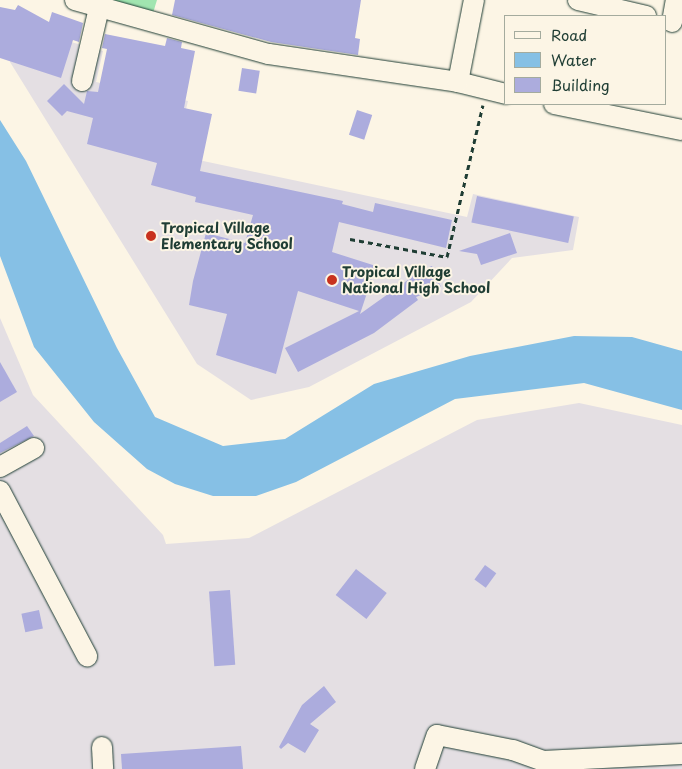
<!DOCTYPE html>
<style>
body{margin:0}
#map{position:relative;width:682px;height:769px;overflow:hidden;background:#fcf5e5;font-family:"Playpen Sans",sans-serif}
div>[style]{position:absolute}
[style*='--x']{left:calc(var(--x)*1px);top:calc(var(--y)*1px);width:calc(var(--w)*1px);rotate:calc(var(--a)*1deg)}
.built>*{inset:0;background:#e4dfe3}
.green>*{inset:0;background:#a1e5b0}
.water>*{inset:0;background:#86c0e5}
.building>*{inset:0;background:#acacdd;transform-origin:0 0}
.path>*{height:3px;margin-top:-1.5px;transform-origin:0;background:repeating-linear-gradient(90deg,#1f3d34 0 5px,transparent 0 9px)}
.roads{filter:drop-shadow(0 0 1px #1f3d34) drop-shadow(0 0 1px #1f3d34)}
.minor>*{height:20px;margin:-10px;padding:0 10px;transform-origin:10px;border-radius:10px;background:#fcf5e5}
.dots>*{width:14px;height:14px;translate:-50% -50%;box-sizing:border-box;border:2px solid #fcf5e5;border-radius:50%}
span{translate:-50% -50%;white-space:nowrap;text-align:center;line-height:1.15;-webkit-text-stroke:4px #fcf5e5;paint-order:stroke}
.poi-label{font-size:14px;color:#1f3d34;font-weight:700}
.left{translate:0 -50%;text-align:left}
.legend{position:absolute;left:504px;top:15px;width:162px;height:90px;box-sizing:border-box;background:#fcf5e5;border:1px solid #a4ab9e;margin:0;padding:6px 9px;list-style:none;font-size:15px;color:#1f3d34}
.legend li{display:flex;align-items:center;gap:10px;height:25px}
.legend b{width:25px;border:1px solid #a4ab9e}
</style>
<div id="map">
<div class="built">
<div style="clip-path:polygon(21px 28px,103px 51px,96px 82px,188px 101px,175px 155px,467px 217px,473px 194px,579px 217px,573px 250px,512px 258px,471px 302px,309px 387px,251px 400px,197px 364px,10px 62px)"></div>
<div style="clip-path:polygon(0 318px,33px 395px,163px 535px,166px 544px,249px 538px,477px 420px,579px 403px,682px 425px,682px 769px,0 769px)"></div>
</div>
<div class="green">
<div style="clip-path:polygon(110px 0,157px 0,153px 13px)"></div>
</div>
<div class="water">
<div style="clip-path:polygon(0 120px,26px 161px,117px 348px,155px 417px,223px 446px,285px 439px,374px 384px,470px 356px,574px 336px,632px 337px,682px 351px,682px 410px,584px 383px,455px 399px,296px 482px,256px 496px,213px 496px,175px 484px,147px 469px,94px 422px,34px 347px,0 256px)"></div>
</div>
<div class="building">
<div style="clip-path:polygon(175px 0,361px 0,355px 38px,360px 39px,358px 55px,271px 42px,172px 15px)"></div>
<div style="clip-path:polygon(18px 5px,49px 22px,52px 12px,83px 23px,79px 42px,73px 40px,61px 78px,0 58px,0 7px,15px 10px)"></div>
<div style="clip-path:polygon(105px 34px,165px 46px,167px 38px,182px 42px,181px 48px,195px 51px,184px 108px,212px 114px,200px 171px,343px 201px,342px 204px,373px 212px,375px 203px,452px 220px,446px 248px,339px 222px,332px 252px,376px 266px,360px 314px,412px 277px,411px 274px,432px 266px,441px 287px,416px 297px,418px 300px,374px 333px,298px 372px,285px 348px,359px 311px,298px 291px,276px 374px,216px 355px,227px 314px,189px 305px,193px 281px,206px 233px,245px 243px,253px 215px,195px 202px,196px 197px,151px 185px,157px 163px,87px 144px,93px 118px,67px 111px,62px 116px,47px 101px,64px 84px,84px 104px,87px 91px,98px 92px,107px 49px,102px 48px)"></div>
<div style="left:242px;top:68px;width:18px;height:23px;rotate:9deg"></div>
<div style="left:357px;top:110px;width:16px;height:26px;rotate:18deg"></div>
<div style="left:477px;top:196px;width:99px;height:27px;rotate:12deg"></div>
<div style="clip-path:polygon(510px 233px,517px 253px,481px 265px,477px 254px,459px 251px)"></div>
<div style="clip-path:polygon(0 362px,17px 392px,0 402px)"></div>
<div style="clip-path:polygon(27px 426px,34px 436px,0 453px,0 443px)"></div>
<div style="left:485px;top:565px;width:14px;height:18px;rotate:36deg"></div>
<div style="left:356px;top:569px;width:39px;height:33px;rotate:38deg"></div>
<div style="left:230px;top:590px;width:75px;height:21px;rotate:86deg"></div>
<div style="left:39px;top:610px;width:19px;height:18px;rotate:78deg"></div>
<div style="clip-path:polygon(324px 686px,336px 702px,310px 724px,319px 730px,305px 753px,288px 743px,281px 749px,279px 747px,302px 705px)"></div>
<div style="clip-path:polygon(241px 746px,243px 769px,122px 769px,121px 754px)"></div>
</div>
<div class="path">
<div style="--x:350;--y:239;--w:99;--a:10.5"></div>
<div style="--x:447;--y:257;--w:156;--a:-76.7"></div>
</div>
<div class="roads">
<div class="minor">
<div style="--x:75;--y:0;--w:201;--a:15.6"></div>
<div style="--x:269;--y:54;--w:191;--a:8.4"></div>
<div style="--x:458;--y:82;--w:49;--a:14"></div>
<div style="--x:578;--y:0;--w:70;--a:13.2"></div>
<div style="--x:672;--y:22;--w:22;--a:-80"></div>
<div style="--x:82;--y:81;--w:75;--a:-76.9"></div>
<div style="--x:458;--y:82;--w:84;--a:-79"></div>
<div style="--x:554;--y:104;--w:131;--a:11.5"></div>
<div style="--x:0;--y:467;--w:39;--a:-29"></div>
<div style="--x:0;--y:491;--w:187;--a:62.2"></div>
<div style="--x:102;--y:747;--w:22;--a:87"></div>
<div style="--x:425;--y:769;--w:36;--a:-71"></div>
<div style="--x:437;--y:735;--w:77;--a:11.2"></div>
<div style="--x:513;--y:750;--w:32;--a:20"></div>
<div style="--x:543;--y:761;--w:139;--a:-2.9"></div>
</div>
</div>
<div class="dots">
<div style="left:151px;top:236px;background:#c8321e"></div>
<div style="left:332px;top:280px;background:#c8321e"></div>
</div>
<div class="poi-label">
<span class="left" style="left:161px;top:236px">Tropical Village<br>Elementary School</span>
<span class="left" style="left:342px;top:280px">Tropical Village<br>National High School</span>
</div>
<ul class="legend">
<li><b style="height:6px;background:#fcf5e5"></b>Road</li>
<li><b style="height:14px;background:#86c0e5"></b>Water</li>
<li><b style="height:14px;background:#acacdd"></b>Building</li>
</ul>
</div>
